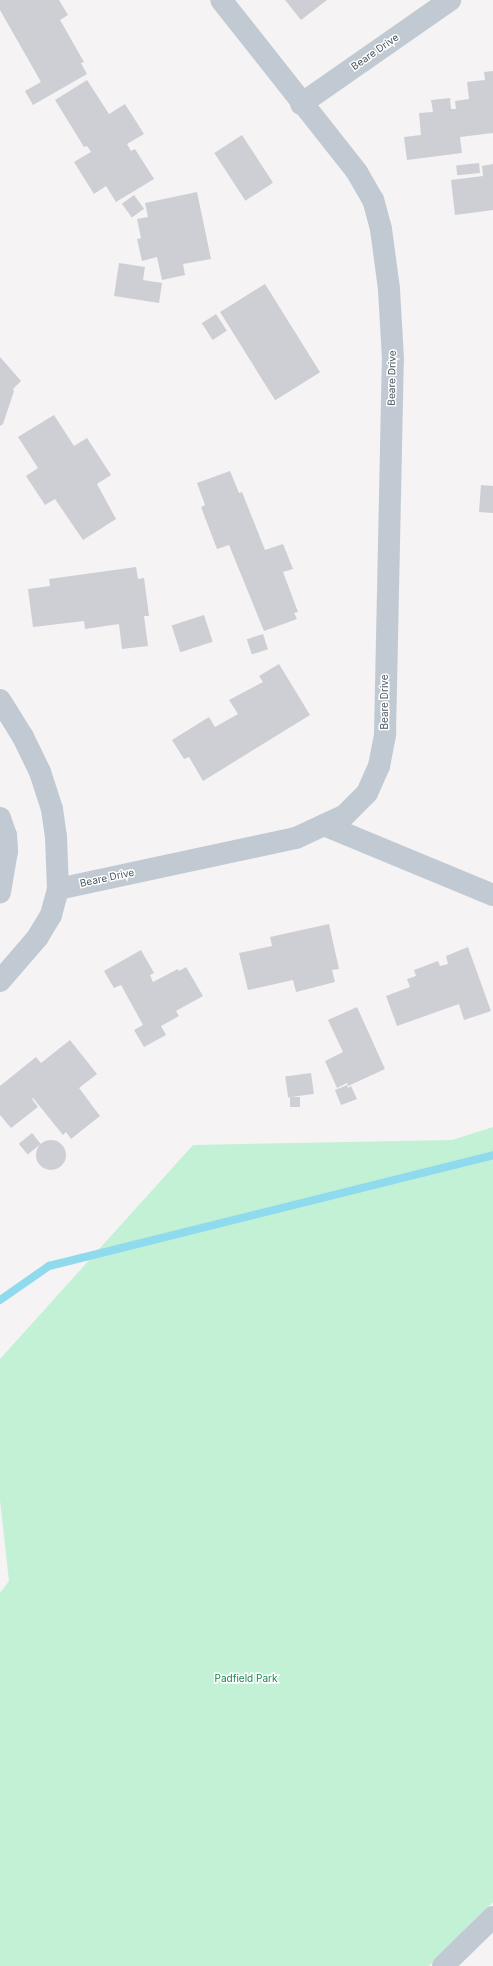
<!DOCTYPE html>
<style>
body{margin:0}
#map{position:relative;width:493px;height:1966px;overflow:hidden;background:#f5f3f3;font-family:Inter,sans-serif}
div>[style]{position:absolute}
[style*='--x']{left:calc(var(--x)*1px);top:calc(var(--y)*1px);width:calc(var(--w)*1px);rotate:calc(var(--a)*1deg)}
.green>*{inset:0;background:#c3f1d5}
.stream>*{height:8px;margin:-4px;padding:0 4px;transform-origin:4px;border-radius:4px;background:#90daee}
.building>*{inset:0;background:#cdcfd5;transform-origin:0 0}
.round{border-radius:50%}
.minor>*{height:22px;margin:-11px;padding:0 11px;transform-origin:11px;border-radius:11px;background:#c1cad2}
span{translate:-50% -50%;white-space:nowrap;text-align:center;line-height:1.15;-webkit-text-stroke:3px #fff;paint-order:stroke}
.street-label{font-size:10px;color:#4a5661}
.park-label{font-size:10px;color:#17864f}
</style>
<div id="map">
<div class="green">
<div style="clip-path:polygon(493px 1127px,493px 1902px,429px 1966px,0 1966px,0 1593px,9px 1581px,0 1500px,0 1359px,193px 1145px,452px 1140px)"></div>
</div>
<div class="stream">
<div style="--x:0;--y:1300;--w:60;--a:-34.8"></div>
<div style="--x:49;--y:1266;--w:458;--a:-14"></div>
</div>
<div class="building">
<div style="clip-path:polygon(0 0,59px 0,68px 15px,60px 20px,84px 62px,81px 63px,87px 74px,33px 105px,25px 91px,41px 82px,0 10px)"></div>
<div style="clip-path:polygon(285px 0,327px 0,301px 20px)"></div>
<div style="clip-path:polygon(493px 71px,493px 133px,460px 137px,462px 153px,407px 160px,404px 137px,421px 135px,419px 113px,433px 112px,431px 100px,450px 98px,451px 109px,456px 109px,455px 101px,469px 99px,467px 82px,485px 80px,484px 72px)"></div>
<div style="clip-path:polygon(87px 80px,109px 114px,125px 104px,144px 134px,127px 144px,131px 151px,135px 149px,154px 179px,116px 202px,106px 186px,94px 194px,74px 162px,91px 152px,87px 146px,84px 147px,55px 100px)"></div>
<div style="left:242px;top:135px;width:57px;height:33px;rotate:57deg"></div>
<div style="left:479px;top:163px;width:10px;height:23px;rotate:84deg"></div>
<div style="clip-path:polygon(493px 164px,493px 210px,455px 215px,451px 180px,483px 176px,482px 166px)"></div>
<div style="clip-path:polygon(197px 192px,211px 259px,183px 264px,185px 275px,162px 280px,157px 257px,142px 261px,137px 239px,141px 238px,137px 219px,148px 217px,145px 203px)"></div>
<div style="left:134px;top:195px;width:17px;height:15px;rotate:54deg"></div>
<div style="clip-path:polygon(119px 263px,145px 267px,143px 280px,162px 283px,159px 303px,114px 296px)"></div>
<div style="left:265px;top:284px;width:104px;height:53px;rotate:58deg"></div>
<div style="left:216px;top:314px;width:20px;height:17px;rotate:57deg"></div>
<div style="clip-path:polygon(0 357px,21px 381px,13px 389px,14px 391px,3px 424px,0 426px)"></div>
<div style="clip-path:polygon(54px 415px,74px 446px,87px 438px,111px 475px,97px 484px,116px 519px,83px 540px,55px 499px,45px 505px,26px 476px,38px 468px,18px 437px)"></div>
<div style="clip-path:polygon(230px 471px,239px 493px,242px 492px,265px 550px,283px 544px,293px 569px,283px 572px,298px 612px,294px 613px,297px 619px,264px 631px,229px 545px,217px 549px,201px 507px,205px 505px,197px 483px)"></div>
<div style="clip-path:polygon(481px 485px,493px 486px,493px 513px,479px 512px)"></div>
<div style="clip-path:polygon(136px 567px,138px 579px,144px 578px,149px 616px,144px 616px,148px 646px,122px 649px,119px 624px,85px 629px,84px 621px,33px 627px,28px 589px,50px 586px,49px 579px)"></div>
<div style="left:204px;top:615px;width:28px;height:34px;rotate:72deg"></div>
<div style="left:263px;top:634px;width:16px;height:17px;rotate:72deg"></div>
<div style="clip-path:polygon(279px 664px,310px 715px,203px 781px,189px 757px,184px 759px,172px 740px,209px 717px,215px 727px,238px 714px,229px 700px,263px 682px,259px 676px)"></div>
<div style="clip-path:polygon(329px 924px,339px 969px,332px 970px,335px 982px,296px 992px,293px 980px,248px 990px,239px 953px,272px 946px,270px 937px)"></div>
<div style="clip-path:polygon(468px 947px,491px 1011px,464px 1020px,459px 1004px,397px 1026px,386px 996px,410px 987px,407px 979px,416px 976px,414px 970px,438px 961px,440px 966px,448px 964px,446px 956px)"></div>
<div style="clip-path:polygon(141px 950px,154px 973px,150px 975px,153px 982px,178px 969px,179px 971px,186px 967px,203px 996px,176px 1011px,179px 1016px,161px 1026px,166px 1035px,144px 1047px,134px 1030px,143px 1025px,121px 985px,114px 988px,104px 971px)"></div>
<div style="clip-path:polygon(357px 1007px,385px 1069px,348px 1086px,347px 1083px,337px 1088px,325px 1061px,343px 1052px,328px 1020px)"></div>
<div style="clip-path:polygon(70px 1040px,97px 1074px,79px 1088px,100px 1116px,71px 1139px,66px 1132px,63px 1135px,33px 1098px,32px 1099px,38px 1107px,11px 1128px,0 1115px,0 1086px,36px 1057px,41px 1063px)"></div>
<div style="left:311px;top:1073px;width:21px;height:26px;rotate:82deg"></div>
<div style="clip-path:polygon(347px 1085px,348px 1088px,351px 1086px,357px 1099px,341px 1105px,335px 1090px)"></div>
<div style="left:290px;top:1097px;width:10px;height:10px"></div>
<div style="left:32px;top:1133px;width:14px;height:17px;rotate:51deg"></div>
<div class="round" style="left:36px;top:1140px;width:30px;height:30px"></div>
</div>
<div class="minor">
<div style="--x:301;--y:104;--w:182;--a:-34.9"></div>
<div style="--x:0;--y:700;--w:44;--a:58.1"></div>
<div style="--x:23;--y:737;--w:39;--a:64"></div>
<div style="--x:40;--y:772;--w:39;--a:72"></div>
<div style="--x:52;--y:809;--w:28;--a:82"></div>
<div style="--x:56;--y:837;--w:52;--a:87.8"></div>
<div style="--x:58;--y:889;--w:27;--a:105"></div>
<div style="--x:51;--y:915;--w:26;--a:121"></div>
<div style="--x:38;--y:937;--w:58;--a:130.8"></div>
<div style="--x:0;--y:818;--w:18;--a:71"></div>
<div style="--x:6;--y:835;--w:16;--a:86"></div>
<div style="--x:7;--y:851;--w:42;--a:99.7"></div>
<div style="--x:324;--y:825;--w:183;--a:22.5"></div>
<div style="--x:58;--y:889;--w:243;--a:-12.1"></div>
<div style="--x:296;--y:838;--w:54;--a:-25.1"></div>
<div style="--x:345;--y:815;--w:31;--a:-45"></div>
<div style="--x:367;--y:793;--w:30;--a:-66"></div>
<div style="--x:379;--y:766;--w:33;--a:-79"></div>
<div style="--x:385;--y:734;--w:375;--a:-88.8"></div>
<div style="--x:393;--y:359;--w:70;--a:-93.3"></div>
<div style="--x:389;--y:289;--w:61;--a:-97.6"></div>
<div style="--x:381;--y:229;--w:30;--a:-105"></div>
<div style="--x:373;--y:200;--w:32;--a:-120"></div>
<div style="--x:357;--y:172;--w:219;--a:-128.3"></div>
<div style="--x:443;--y:1966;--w:70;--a:-44.4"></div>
</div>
<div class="street-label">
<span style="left:375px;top:52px;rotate:-35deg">Beare Drive</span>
<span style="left:392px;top:378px;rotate:-89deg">Beare Drive</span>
<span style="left:385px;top:702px;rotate:-90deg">Beare Drive</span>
<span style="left:107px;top:878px;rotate:-12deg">Beare Drive</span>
</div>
<div class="park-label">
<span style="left:246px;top:1679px">Padfield Park</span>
</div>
</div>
